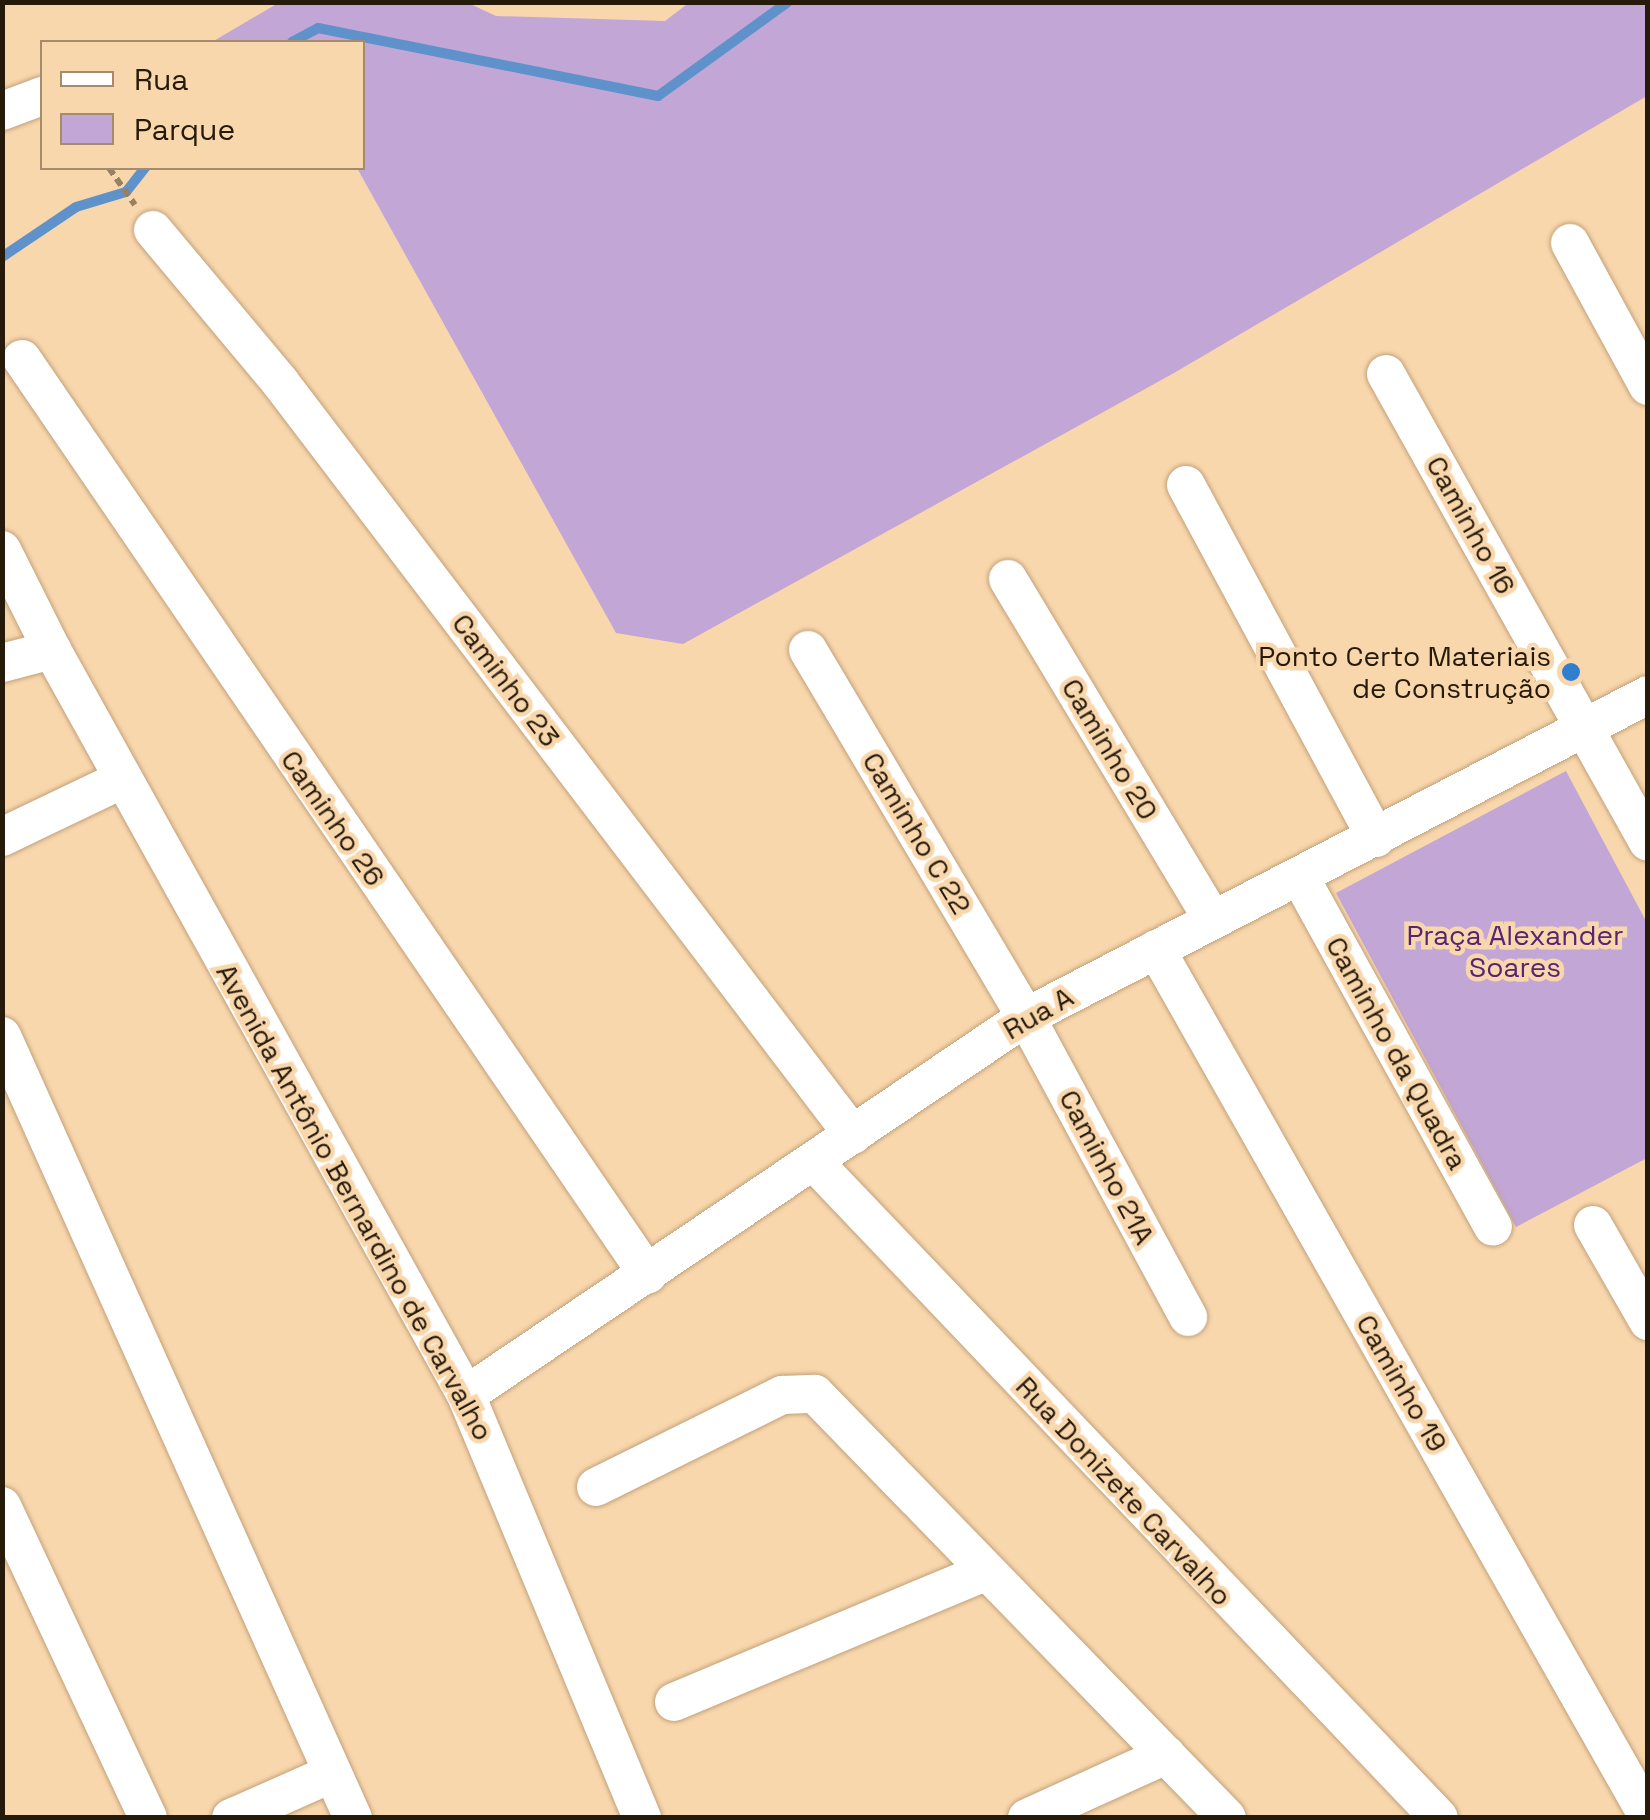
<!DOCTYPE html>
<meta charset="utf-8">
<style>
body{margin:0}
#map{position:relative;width:1650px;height:1820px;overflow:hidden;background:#f9d7ad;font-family:"Space Grotesk",sans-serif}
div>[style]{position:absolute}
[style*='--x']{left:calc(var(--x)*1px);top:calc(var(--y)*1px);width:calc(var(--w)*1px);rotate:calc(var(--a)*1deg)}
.green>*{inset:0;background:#c2a6d5}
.stream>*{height:10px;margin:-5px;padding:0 5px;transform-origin:5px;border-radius:5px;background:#5f92cb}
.path>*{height:6px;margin-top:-3px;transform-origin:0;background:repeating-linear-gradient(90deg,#988062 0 8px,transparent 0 13px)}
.roads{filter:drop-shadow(0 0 2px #c2a17a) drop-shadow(0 0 2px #c2a17a)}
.minor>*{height:38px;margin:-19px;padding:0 19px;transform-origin:19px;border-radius:19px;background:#fff}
.dots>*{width:28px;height:28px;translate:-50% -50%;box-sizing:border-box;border:5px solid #f9d7ad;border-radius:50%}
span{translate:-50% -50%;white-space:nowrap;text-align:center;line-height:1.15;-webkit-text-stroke:9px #f9d7ad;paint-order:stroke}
.street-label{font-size:28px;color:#261a0a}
.poi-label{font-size:28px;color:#261a0a}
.right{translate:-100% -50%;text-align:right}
.park-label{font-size:28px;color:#572572}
.frame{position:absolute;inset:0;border:5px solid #261a0a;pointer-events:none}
.legend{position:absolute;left:40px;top:40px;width:325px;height:130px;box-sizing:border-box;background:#f9d7ad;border:2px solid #a58b6c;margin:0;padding:12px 18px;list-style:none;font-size:30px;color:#261a0a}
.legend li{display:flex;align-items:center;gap:20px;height:50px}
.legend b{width:50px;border:2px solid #a58b6c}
</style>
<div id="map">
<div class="green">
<div style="clip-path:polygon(280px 2px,466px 2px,496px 16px,665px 21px,690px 2px,1647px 3px,1647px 96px,1174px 373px,683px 644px,616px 633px,357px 168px,362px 42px,212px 42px)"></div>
<div style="clip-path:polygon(1566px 771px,1647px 923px,1647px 1158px,1516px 1227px,1336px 893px)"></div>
</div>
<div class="stream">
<div style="--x:292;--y:42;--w:30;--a:-28"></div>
<div style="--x:318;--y:28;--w:347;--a:11.3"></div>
<div style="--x:658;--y:96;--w:160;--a:-35.9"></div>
<div style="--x:2;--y:257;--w:89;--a:-34"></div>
<div style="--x:76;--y:207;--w:52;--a:-16.7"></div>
<div style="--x:126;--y:192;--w:31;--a:-52"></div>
</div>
<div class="path">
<div style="--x:109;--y:168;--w:45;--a:54.9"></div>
</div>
<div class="roads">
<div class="minor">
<div style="--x:2;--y:111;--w:43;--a:-20.6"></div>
<div style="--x:153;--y:230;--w:198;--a:50.1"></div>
<div style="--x:280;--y:382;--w:946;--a:52.73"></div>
<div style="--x:1570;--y:243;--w:163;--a:61.4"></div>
<div style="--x:22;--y:359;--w:1109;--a:55.65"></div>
<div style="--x:1386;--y:374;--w:536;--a:60.76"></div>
<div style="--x:1186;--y:485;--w:401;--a:61.7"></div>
<div style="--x:2;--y:550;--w:112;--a:63.4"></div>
<div style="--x:1008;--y:579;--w:396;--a:59"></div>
<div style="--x:808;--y:650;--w:427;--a:59.3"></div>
<div style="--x:1026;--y:1017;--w:341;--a:61.6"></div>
<div style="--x:2;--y:663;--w:52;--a:-14.6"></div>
<div style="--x:52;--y:650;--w:852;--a:60.94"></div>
<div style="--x:466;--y:1395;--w:458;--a:67.4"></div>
<div style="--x:2;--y:837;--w:134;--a:-25.6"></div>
<div style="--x:1301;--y:879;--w:397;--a:61.1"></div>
<div style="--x:1156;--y:949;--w:998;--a:60.45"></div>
<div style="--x:2;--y:1036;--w:857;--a:65.83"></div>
<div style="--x:813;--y:1161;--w:907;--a:46.38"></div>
<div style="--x:1593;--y:1225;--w:111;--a:60.2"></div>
<div style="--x:466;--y:1395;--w:676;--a:-34.02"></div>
<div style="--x:1026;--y:1017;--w:700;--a:-27.37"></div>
<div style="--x:596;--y:1487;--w:208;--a:-26.3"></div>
<div style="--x:782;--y:1395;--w:33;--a:-2"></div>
<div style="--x:815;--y:1394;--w:591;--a:45.82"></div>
<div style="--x:2;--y:1506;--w:344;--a:64.9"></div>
<div style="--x:674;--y:1702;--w:339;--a:-22.7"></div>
<div style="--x:231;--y:1818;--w:111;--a:-23.8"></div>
<div style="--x:1027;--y:1818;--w:153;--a:-24.4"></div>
</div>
</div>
<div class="dots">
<div style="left:1571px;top:672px;background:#307fce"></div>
</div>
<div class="street-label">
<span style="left:1471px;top:525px;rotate:61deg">Caminho 16</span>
<span style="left:506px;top:680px;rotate:53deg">Caminho 23</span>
<span style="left:1110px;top:749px;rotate:59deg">Caminho 20</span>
<span style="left:333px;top:818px;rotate:55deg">Caminho 26</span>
<span style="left:917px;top:833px;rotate:59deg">Caminho C 22</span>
<span style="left:1038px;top:1013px;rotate:-30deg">Rua A</span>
<span style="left:1397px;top:1053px;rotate:61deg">Caminho da Quadra</span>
<span style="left:1107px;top:1167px;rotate:62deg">Caminho 21A</span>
<span style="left:355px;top:1202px;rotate:61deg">Avenida Antônio Bernardino de Carvalho</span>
<span style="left:1402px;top:1383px;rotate:60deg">Caminho 19</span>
<span style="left:1124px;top:1491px;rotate:47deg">Rua Donizete Carvalho</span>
</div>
<div class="poi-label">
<span class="right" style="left:1551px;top:672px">Ponto Certo Materiais<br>de Construção</span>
</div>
<div class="park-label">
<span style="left:1515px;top:951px">Praça Alexander<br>Soares</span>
</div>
<div class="frame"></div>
<ul class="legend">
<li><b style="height:12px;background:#fff"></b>Rua</li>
<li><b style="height:28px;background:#c2a6d5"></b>Parque</li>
</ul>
</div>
